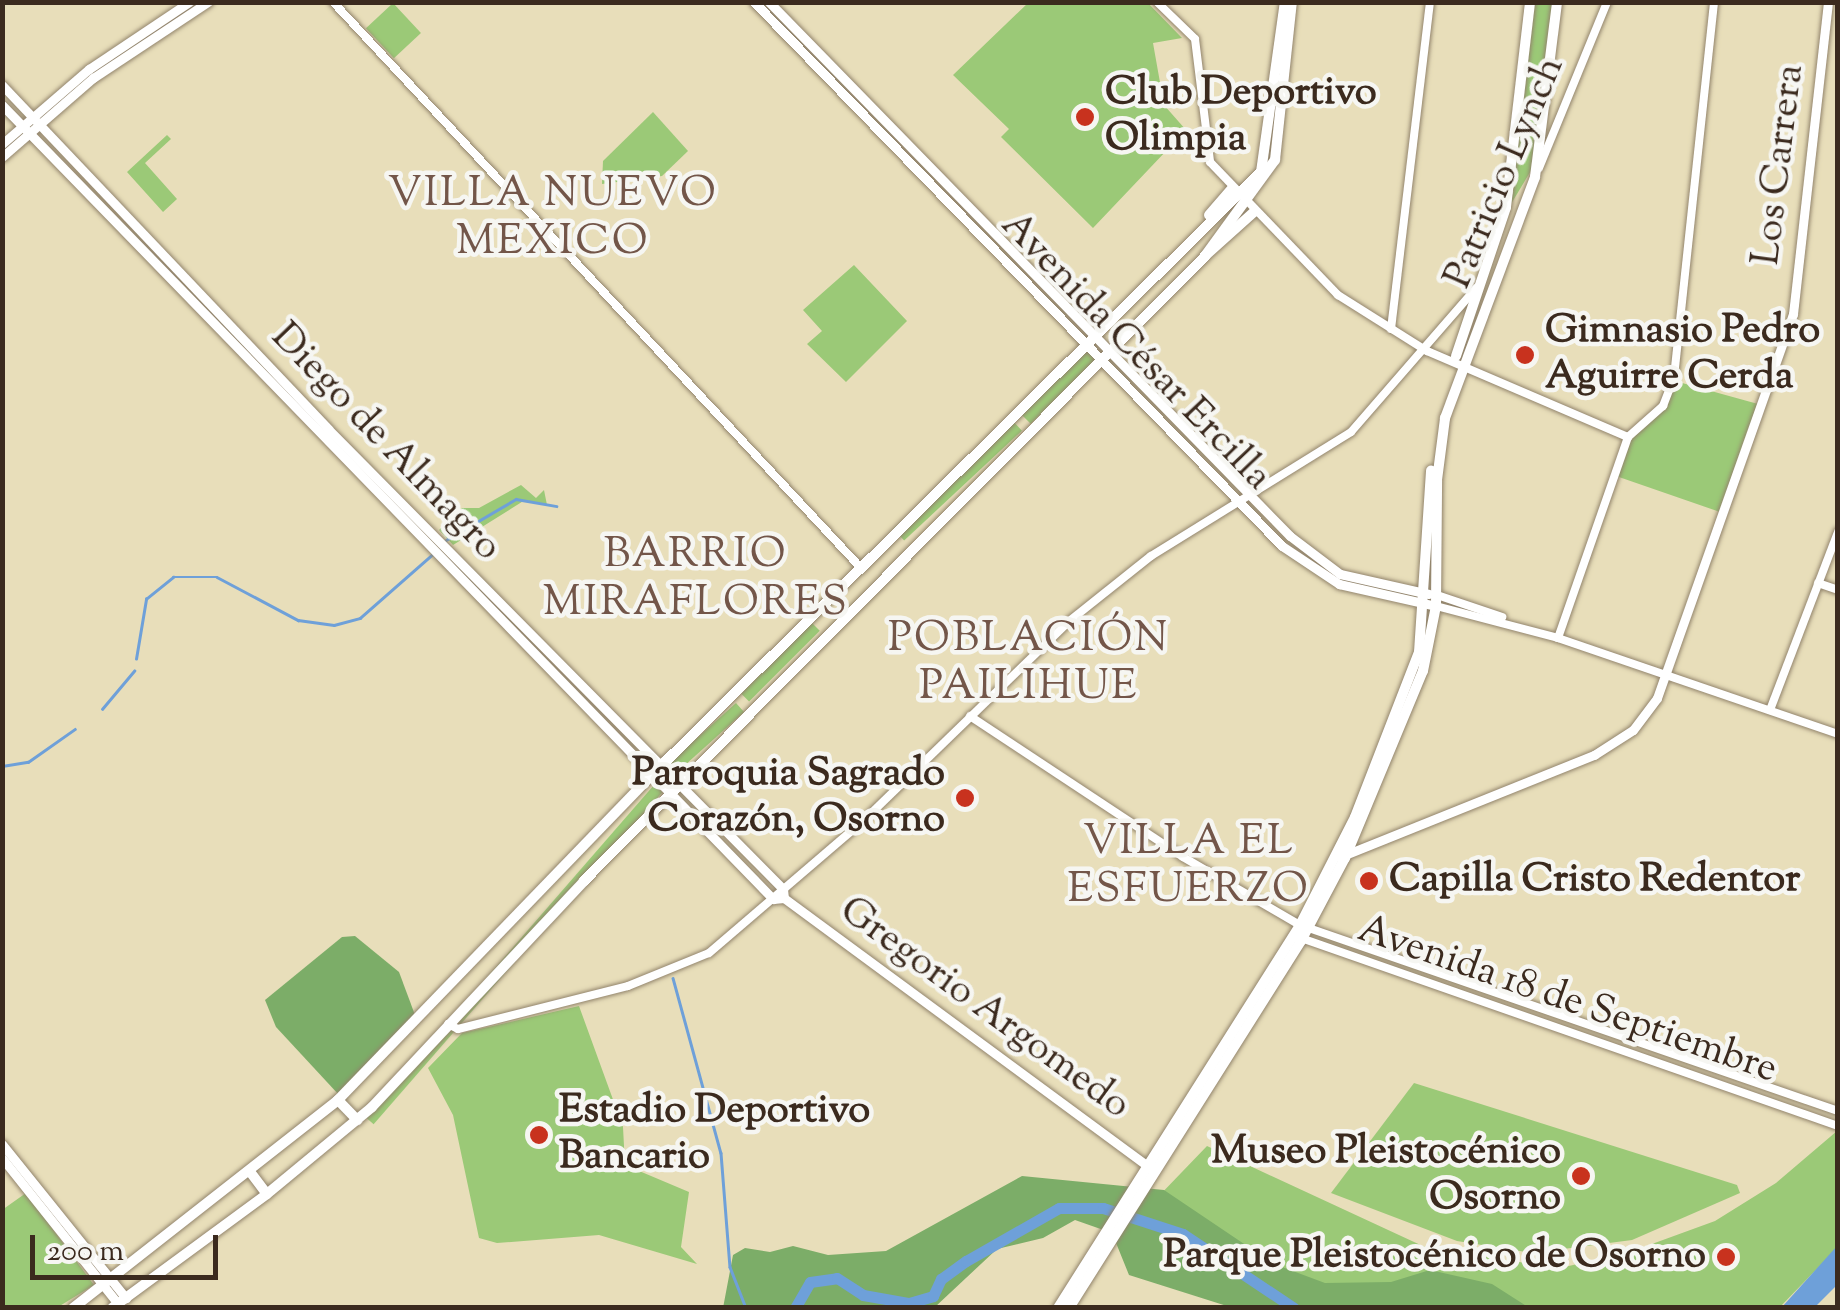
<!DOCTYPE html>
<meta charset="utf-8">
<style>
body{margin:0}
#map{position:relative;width:1840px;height:1310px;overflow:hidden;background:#e8deba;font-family:"Sorts Mill Goudy",serif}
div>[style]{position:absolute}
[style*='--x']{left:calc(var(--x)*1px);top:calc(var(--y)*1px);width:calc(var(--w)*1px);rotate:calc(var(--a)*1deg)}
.green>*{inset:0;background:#9bc977;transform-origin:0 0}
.forest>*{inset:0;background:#7cad68}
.water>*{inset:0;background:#6ea0d9}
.stream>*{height:2.5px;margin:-1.25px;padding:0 1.25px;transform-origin:1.25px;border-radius:1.25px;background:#6ea0d9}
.river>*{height:11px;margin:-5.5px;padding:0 5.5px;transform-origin:5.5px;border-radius:5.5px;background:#6ea0d9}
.roads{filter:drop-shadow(0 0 2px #92846c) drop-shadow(0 0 2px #92846c)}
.tertiary>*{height:8px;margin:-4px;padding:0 4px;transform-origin:4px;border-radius:4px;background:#fff}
.secondary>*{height:9px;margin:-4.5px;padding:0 4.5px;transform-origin:4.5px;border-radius:4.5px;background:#fff}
.primary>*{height:10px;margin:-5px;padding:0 5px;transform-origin:5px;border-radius:5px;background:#fff}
.dots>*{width:28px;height:28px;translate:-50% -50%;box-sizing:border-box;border:5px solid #f6f6f2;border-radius:50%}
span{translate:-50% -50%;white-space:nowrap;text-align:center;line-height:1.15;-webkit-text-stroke:9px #f6f6f2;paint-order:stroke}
.poi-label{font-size:40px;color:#3b2a1e;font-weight:700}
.left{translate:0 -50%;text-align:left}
.right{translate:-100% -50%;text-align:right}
.street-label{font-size:40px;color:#3b2a1e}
.neighbourhood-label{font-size:42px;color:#735649;letter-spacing:2.5px}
.frame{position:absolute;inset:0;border:5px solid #3b2a1e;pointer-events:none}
.scale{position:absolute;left:30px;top:1235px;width:188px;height:45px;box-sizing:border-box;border:5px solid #3b2a1e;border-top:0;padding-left:12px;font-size:30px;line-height:35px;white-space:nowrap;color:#3b2a1e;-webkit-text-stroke:8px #f6f6f2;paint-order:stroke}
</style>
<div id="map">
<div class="green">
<div style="left:393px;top:3px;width:41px;height:37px;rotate:47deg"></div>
<div style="clip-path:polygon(1028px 3px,1148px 3px,1182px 38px,1153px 43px,1164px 105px,1186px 130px,1093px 228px,1001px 137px,1009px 129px,953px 75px)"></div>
<div style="clip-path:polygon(1532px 3px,1555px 3px,1535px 164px,1508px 209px)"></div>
<div style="clip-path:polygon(653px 112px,688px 151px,662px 176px,602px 184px,603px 161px)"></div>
<div style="clip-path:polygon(167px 135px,171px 139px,145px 163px,177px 199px,163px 212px,127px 172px)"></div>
<div style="clip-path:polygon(854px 265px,907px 321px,846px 382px,807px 344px,822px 331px,803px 310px)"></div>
<div style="left:1083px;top:346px;width:18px;height:92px;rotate:45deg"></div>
<div style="clip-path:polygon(1675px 381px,1758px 404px,1720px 512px,1616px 476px,1630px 439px,1665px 408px)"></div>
<div style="left:1011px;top:419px;width:16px;height:161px;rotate:47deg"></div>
<div style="clip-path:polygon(521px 485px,536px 498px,544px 490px,547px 505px,525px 500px,453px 545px,439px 530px,462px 508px,479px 508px)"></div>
<div style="left:812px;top:623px;width:11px;height:100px;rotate:45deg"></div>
<div style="left:736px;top:703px;width:12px;height:94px;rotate:48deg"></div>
<div style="left:654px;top:785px;width:11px;height:440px;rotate:41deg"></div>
<div style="clip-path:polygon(579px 1006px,623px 1127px,625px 1165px,689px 1192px,681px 1247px,697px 1264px,599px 1235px,497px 1243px,479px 1238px,453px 1115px,428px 1068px,462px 1033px)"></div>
<div style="clip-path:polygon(1414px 1083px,1737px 1185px,1740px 1193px,1632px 1240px,1533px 1253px,1457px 1241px,1331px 1193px)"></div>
<div style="clip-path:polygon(1837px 1131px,1837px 1248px,1780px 1307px,1332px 1307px,1156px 1199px,1207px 1146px,1427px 1248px,1560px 1268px,1630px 1252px,1715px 1221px,1776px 1183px)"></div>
<div style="clip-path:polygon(26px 1193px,94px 1285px,58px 1307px,3px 1307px,2px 1210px)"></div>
</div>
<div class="forest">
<div style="clip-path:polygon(355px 936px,399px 972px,415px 1015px,339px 1095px,276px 1027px,265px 1000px,342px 937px)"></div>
<div style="clip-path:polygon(1022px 1176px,1164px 1190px,1274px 1264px,1325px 1283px,1391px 1282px,1430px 1270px,1492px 1284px,1528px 1307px,1230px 1307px,1129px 1275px,1112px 1233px,1075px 1220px,1043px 1238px,997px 1249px,935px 1307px,723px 1308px,733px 1255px,745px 1248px,770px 1252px,793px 1246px,828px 1255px,886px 1251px)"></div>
</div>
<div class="water">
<div style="clip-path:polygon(1837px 1246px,1837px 1285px,1815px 1307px,1782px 1307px)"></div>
</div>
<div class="stream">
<div style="--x:446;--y:540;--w:81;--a:-30.4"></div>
<div style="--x:516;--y:499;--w:41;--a:9.9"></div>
<div style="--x:136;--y:659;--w:61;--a:-80.5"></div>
<div style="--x:146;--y:599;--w:35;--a:-39"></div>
<div style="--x:173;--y:577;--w:44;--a:0"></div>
<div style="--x:217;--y:577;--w:92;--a:28"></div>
<div style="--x:298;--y:620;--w:36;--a:8"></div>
<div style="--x:334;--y:625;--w:27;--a:-15"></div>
<div style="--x:360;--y:618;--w:98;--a:-41.3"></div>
<div style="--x:102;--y:709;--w:50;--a:-49.9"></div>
<div style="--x:2;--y:766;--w:26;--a:-9"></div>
<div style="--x:28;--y:762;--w:57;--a:-35.1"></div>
<div style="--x:673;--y:978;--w:181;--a:74.7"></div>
<div style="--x:721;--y:1153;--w:114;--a:85.5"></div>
<div style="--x:730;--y:1267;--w:44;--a:68.7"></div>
</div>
<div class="river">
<div style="--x:795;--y:1308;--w:30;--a:-60"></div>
<div style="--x:810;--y:1282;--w:27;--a:-8"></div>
<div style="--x:837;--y:1278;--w:31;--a:33"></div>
<div style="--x:863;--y:1295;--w:47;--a:9.9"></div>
<div style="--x:909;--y:1303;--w:25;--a:-16"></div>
<div style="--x:933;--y:1296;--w:19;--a:-65"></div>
<div style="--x:941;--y:1279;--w:31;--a:-36"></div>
<div style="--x:966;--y:1261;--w:107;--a:-29.7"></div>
<div style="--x:1059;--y:1208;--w:44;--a:0"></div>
<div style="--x:1103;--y:1208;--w:84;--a:18"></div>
<div style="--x:1183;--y:1234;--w:133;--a:33.7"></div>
</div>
<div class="roads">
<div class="tertiary">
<div style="--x:333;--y:2;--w:773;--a:46.99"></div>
<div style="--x:1157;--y:2;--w:53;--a:44.2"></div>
<div style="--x:1195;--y:39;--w:124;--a:83"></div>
<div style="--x:1210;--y:162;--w:185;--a:46.1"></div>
<div style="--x:1338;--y:295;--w:105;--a:32.2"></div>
<div style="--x:1427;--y:351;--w:219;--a:23.2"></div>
<div style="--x:1539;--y:168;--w:179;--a:-67.7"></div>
<div style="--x:1391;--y:329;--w:329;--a:-83.2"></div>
<div style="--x:1628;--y:437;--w:47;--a:-41.5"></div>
<div style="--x:1663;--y:406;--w:31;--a:-69"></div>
<div style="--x:1674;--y:377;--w:377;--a:-83.9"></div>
<div style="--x:1818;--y:583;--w:21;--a:19"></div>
<div style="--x:1437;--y:595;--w:69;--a:18.7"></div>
<div style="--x:1436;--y:606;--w:126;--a:14.7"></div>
<div style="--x:1558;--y:638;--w:296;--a:18.9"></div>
<div style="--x:1558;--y:638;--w:213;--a:-70.8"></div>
<div style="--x:1770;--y:710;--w:191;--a:-69.1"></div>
<div style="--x:970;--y:716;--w:255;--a:33.5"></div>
<div style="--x:1183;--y:857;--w:135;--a:30.2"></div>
<div style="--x:1300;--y:925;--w:569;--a:19.07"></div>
<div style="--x:1301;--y:938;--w:569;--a:19.29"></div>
<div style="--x:448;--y:1024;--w:11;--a:27"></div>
<div style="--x:458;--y:1029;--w:175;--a:-14.2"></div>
<div style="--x:628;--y:986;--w:87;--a:-22.2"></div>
<div style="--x:709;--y:953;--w:201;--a:-40.6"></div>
<div style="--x:862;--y:822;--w:286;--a:-44.1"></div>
<div style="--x:1067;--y:623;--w:107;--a:-38.6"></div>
<div style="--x:1151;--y:556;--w:235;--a:-31.8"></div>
<div style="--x:1351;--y:432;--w:191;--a:-49"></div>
</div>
<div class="secondary">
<div style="--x:754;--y:2;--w:758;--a:45.86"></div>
<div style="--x:1282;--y:546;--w:69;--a:33.7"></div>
<div style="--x:1339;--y:584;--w:99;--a:12.8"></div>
<div style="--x:769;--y:2;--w:746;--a:45.71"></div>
<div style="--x:1290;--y:536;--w:63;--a:37.2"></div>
<div style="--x:1340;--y:574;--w:91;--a:12.7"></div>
<div style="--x:2;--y:85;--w:474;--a:46.5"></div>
<div style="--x:328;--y:429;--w:647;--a:45.31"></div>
<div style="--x:783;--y:889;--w:9;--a:84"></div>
<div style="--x:2;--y:105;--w:1107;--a:45.84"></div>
<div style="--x:773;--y:899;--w:11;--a:-5"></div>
<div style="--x:2;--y:144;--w:115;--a:-40.8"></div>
<div style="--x:89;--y:69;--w:120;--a:-33.8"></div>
<div style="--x:2;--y:157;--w:121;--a:-41"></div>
<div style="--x:93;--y:78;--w:138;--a:-33.5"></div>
<div style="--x:1340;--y:857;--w:274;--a:-21.9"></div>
<div style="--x:1594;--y:755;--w:46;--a:-32.7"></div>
<div style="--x:1633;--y:730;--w:40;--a:-53"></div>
<div style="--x:1657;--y:698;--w:407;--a:-70.5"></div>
<div style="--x:1793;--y:314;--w:314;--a:-83.6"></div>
<div style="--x:784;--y:898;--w:455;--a:36.4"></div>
<div style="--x:2;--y:1144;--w:198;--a:51.2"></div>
<div style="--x:2;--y:1158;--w:186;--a:51.5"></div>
</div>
<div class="primary">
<div style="--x:1209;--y:215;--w:35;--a:-49"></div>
<div style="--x:1206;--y:255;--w:64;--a:-41.9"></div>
<div style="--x:1456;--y:356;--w:157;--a:-71.4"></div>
<div style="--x:1506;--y:207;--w:206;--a:-83.3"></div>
<div style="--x:338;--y:1100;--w:28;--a:46"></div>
<div style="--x:251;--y:1173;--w:26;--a:53"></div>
<div style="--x:73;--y:1308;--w:337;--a:-38.1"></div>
<div style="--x:338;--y:1100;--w:469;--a:-46"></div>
<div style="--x:664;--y:763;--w:840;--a:-44.71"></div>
<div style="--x:1261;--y:172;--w:172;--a:-82"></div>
<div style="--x:112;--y:1308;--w:192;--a:-36.3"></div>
<div style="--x:267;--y:1194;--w:136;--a:-39.6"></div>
<div style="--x:372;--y:1107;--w:310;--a:-46.8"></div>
<div style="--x:584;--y:881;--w:881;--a:-45.18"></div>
<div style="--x:1205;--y:256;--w:119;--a:-53.9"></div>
<div style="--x:1275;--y:160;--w:159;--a:-83.9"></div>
<div style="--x:1058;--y:1308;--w:453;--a:-57.7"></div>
<div style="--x:1300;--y:925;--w:121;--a:-63"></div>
<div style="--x:1355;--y:817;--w:177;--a:-68.8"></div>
<div style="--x:1419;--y:652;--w:182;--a:-86.2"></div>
<div style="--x:1069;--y:1308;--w:434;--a:-57.7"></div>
<div style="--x:1301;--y:941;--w:94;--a:-62.1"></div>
<div style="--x:1345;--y:858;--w:203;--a:-67.4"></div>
<div style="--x:1423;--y:671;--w:66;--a:-78.7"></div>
<div style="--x:1436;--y:606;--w:126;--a:-89.5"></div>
<div style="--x:1437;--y:480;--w:63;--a:-82.6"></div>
<div style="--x:1445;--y:418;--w:257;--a:-69.5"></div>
<div style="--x:1535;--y:177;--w:176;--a:-82.8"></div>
</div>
</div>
<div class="dots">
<div style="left:1085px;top:117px;background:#c8321e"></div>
<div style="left:1525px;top:355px;background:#c8321e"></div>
<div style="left:965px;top:798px;background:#c8321e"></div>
<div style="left:1369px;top:881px;background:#c8321e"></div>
<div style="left:539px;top:1135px;background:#c8321e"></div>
<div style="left:1581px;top:1176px;background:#c8321e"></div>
<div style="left:1726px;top:1257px;background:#c8321e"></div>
</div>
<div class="poi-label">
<span class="left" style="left:1105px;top:117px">Club Deportivo<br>Olimpia</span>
<span class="left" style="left:1545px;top:355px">Gimnasio Pedro<br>Aguirre Cerda</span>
<span class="right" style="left:945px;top:798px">Parroquia Sagrado<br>Corazón, Osorno</span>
<span class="left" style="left:1389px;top:881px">Capilla Cristo Redentor</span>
<span class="left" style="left:559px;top:1135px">Estadio Deportivo<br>Bancario</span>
<span class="right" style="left:1561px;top:1176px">Museo Pleistocénico<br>Osorno</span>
<span class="right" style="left:1706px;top:1257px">Parque Pleistocénico de Osorno</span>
</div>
<div class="street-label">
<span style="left:1780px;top:165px;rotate:-83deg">Los Carrera</span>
<span style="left:1506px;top:173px;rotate:-67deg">Patricio Lynch</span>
<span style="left:1135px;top:352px;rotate:46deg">Avenida César Ercilla</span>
<span style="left:385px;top:443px;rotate:46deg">Diego de Almagro</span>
<span style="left:1567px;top:1001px;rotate:19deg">Avenida 18 de Septiembre</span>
<span style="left:984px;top:1009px;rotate:36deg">Gregorio Argomedo</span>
</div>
<div class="neighbourhood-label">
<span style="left:553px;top:219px">VILLA NUEVO<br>MEXICO</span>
<span style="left:696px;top:580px">BARRIO<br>MIRAFLORES</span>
<span style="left:1029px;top:664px">POBLACIÓN<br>PAILIHUE</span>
<span style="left:1189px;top:867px">VILLA EL<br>ESFUERZO</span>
</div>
<div class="frame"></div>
<div class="scale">200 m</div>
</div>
